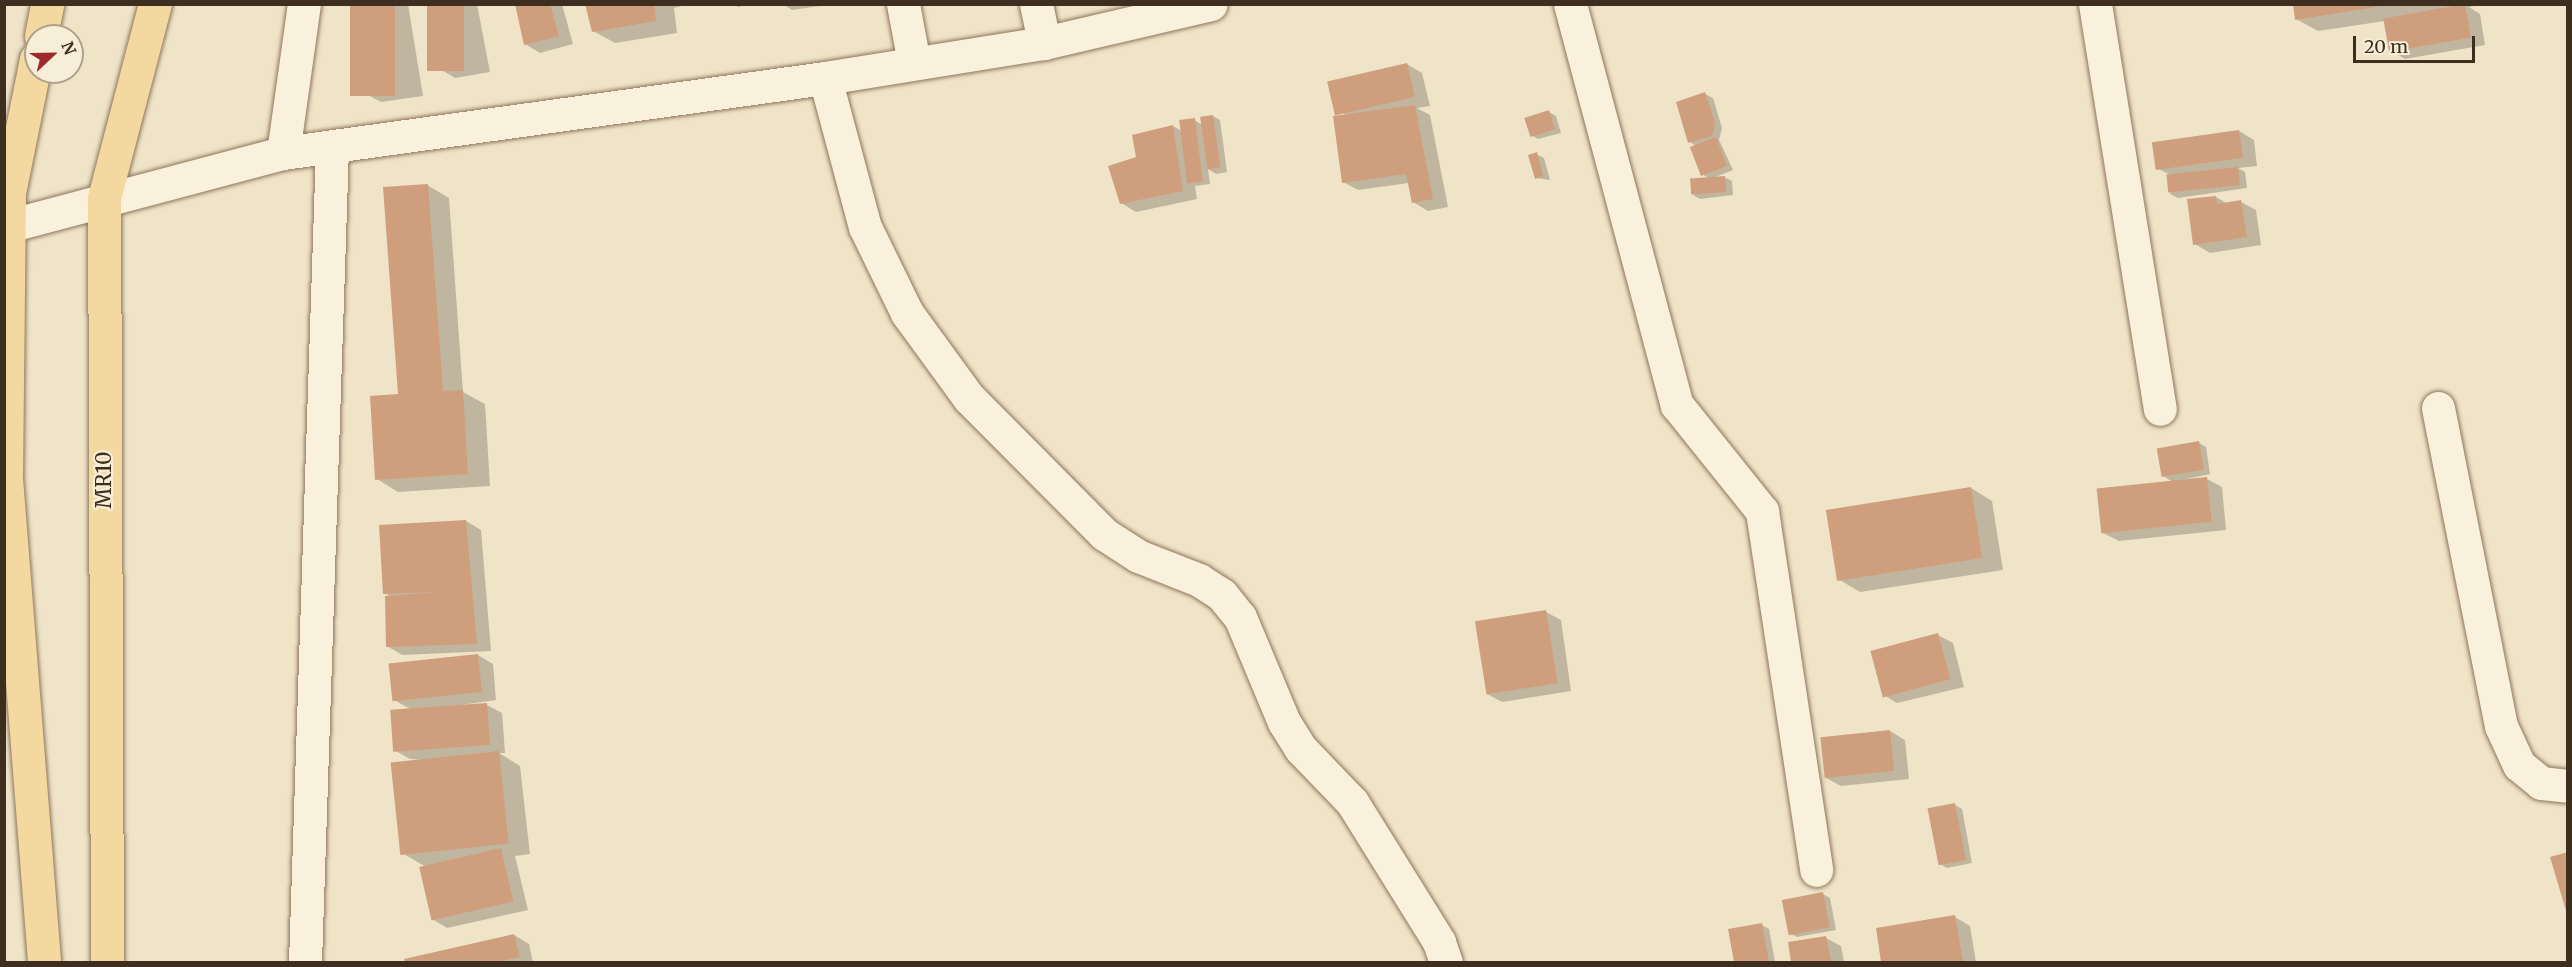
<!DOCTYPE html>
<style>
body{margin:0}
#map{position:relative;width:2572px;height:967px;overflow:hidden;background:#f0e4c8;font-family:Merriweather,serif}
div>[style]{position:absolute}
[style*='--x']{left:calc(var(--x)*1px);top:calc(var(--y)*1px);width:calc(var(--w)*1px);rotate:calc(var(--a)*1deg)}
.shadow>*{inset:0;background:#0003}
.building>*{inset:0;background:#cf9f7d;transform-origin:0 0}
.roads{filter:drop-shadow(0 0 2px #8d765c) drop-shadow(0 0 2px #8d765c)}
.minor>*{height:33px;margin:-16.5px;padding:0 16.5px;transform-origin:16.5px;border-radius:16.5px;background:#faf1dc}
.major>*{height:33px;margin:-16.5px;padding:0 16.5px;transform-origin:16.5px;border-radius:16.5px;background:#f3d9a0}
span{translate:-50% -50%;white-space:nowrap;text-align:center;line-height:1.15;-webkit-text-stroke:4.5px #f7eed8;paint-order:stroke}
.street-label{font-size:21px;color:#3d2e20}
.frame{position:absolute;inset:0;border:6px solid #3d2e20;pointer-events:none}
.north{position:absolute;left:24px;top:24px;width:60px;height:60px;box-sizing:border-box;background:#f7eed8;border:2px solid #ada18e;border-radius:50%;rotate:68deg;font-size:16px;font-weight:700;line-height:24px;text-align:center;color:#3d2e20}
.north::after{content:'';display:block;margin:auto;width:21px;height:27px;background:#9e2a2b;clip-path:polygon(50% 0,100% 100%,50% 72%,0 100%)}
.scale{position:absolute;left:2353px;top:36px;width:122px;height:27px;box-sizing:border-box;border:3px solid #3d2e20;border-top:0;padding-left:8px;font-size:18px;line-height:21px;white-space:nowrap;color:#3d2e20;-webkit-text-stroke:4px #f7eed8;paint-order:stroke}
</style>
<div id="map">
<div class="shadow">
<div style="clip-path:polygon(352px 4px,408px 4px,423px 96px,381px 102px,366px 94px)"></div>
<div style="clip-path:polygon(428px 4px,477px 4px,490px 72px,455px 78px,440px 69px)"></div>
<div style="clip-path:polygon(517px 4px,562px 4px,573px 44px,540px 53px,525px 44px)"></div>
<div style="clip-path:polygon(587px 4px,689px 4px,674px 8px,677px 33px,615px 43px,593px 31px)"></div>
<div style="clip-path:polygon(733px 4px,749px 4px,738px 7px)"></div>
<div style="clip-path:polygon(783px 4px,827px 4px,827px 5px,792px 10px)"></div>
<div style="clip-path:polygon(2294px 4px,2486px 4px,2469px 7px,2480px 14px,2485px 45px,2405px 59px,2390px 50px,2385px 21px,2318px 31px,2296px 19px)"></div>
<div style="clip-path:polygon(1407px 64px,1422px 73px,1430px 106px,1417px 108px,1430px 115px,1448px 207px,1428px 211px,1413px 202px,1409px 183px,1358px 190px,1343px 182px,1348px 116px,1338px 110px)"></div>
<div style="clip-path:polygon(1705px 94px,1713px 98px,1722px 128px,1719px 140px,1733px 170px,1713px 178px,1724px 177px,1732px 181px,1733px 195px,1700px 199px,1693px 195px,1710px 179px,1702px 174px,1696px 146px,1690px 142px)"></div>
<div style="clip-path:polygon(1549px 112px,1556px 116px,1561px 133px,1538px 139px,1531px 135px)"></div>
<div style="clip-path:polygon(1213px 116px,1220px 120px,1227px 172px,1216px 174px,1208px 169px,1210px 184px,1195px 186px,1197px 199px,1136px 212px,1121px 203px,1138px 158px,1173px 126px,1182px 131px,1194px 120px,1203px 125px)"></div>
<div style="clip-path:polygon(2239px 131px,2254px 140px,2257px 166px,2238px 168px,2245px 172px,2247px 188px,2178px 198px,2170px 194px,2174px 177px,2157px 168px)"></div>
<div style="clip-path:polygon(1536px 154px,1544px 158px,1550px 180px,1536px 178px)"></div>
<div style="clip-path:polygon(427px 185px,449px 198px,463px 392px,485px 404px,490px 486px,398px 492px,377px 479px,400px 395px)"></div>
<div style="clip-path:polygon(2216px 197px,2228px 204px,2241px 202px,2256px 210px,2261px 245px,2210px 253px,2195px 244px)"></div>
<div style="clip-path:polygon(2199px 443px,2206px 447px,2210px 474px,2178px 481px,2207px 479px,2222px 487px,2226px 530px,2119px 541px,2103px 533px,2173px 482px,2163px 476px)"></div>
<div style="clip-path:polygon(1971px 488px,1992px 501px,2003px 570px,1860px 592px,1838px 579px)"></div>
<div style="clip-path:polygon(466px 521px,481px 530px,491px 651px,402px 655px,387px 646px,391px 597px,385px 593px)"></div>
<div style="clip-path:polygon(1546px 612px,1561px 620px,1571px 691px,1502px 702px,1487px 694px)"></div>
<div style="clip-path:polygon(1938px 635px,1953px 643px,1964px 687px,1897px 703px,1882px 694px)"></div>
<div style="clip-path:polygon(478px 655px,493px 664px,496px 700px,441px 708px,487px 705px,502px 713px,505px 753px,499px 753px,520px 766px,530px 854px,515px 856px,528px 910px,447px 928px,432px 919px,426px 867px,402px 853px,428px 760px,410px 759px,394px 750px,412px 710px,394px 700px)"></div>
<div style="clip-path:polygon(1890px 731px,1905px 740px,1909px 779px,1841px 786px,1826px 778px)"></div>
<div style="clip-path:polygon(1955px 805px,1962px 809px,1972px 863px,1947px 868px,1940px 864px)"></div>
<div style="clip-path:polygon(1823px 894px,1830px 898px,1836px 930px,1797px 937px,1789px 933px)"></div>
<div style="clip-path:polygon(1955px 917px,1970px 926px,1976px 962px,1883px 962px,1878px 929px)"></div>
<div style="clip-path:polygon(1762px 925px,1769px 929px,1775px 962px,1736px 962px,1730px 931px)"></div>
<div style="clip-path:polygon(514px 935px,529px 944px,533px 962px,406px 960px)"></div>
<div style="clip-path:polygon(1826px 938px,1841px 946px,1844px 962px,1793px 962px,1789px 943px)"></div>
</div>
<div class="building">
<div style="left:350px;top:4px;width:45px;height:92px"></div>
<div style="left:427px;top:4px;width:37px;height:67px"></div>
<div style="clip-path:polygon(515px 4px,550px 4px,559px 36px,524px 45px)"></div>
<div style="clip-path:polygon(585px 4px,654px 4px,656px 21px,592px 32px)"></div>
<div style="clip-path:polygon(2293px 4px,2382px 4px,2382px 6px,2295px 20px)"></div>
<div style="left:2465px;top:4px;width:34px;height:83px;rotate:80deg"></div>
<div style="left:1407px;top:63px;width:35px;height:82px;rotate:77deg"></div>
<div style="clip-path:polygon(1705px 92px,1715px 123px,1712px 136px,1688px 143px,1676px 102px)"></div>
<div style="clip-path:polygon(1415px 105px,1433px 199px,1412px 203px,1406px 174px,1342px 183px,1333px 116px)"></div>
<div style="left:1549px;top:110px;width:20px;height:26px;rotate:72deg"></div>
<div style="left:1213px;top:115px;width:53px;height:13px;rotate:82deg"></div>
<div style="left:1195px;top:118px;width:64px;height:16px;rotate:83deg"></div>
<div style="clip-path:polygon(1173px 125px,1183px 191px,1120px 204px,1108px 166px,1136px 157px,1132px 135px)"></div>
<div style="left:2239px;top:130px;width:28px;height:88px;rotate:82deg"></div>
<div style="left:1716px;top:137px;width:31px;height:28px;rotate:69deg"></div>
<div style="clip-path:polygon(1537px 152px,1543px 176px,1535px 179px,1528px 155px)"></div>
<div style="left:2238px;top:167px;width:18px;height:72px;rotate:84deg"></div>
<div style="left:1725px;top:176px;width:16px;height:35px;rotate:86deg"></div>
<div style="clip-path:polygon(428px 184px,443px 391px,463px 390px,468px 474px,375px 480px,370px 396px,398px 394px,383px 187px)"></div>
<div style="clip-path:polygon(2216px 196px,2217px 204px,2241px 200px,2247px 237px,2193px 245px,2187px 199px)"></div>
<div style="left:2199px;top:441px;width:29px;height:43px;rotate:80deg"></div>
<div style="left:2207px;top:477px;width:45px;height:111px;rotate:84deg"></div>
<div style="left:1971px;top:487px;width:72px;height:147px;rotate:81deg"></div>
<div style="clip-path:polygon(466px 520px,477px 644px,386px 647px,385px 596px,440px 592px,383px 594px,379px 525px)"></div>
<div style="left:1546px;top:610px;width:74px;height:72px;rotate:81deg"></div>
<div style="left:1938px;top:633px;width:48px;height:70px;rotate:75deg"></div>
<div style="left:478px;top:654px;width:38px;height:90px;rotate:84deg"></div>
<div style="left:487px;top:703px;width:42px;height:97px;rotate:86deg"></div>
<div style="left:1890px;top:730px;width:41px;height:70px;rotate:84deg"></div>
<div style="left:499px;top:751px;width:93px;height:109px;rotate:84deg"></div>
<div style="left:1955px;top:803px;width:58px;height:28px;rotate:79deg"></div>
<div style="left:501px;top:848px;width:55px;height:84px;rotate:77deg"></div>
<div style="clip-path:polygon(2568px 852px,2568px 914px,2567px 914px,2550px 857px)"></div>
<div style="left:1823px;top:892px;width:36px;height:42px;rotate:79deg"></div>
<div style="clip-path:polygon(1955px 915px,1963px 962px,1881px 962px,1876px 928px)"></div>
<div style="clip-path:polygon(1762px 923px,1769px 962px,1734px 962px,1728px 929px)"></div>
<div style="clip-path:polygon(514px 934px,520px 957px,495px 962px,405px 962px,404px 959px)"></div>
<div style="clip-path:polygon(1826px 936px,1831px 962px,1791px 962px,1788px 942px)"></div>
</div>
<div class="roads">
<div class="minor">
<div style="--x:903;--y:4;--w:60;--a:79.4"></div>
<div style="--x:1036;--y:4;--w:40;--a:78"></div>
<div style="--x:1570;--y:4;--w:415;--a:75.1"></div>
<div style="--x:1677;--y:405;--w:136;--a:51.3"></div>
<div style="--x:1762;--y:511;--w:363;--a:81.4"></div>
<div style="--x:2095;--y:4;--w:410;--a:80.9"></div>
<div style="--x:825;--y:78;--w:154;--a:75"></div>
<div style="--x:865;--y:227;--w:96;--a:64"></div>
<div style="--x:907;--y:313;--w:105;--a:53.9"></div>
<div style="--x:969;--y:398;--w:192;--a:45.2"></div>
<div style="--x:1104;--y:534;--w:40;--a:32.9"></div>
<div style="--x:1138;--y:556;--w:66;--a:21.5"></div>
<div style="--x:1199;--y:580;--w:27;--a:33"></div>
<div style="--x:1222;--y:595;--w:28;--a:51"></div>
<div style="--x:1240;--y:617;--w:114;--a:67.3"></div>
<div style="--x:1284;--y:722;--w:32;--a:58"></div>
<div style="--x:1301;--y:749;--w:74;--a:46.1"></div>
<div style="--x:1352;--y:802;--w:165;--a:58.1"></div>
<div style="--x:1439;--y:942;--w:21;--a:71"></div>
<div style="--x:283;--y:153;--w:547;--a:-7.88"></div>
<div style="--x:825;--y:78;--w:222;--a:-9.1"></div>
<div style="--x:1044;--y:43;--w:171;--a:-13.1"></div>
<div style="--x:4;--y:227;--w:289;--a:-14.9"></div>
<div style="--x:283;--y:153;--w:150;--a:-82"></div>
<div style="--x:2438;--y:408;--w:324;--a:78.8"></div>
<div style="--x:2501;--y:726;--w:43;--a:65.2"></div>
<div style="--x:2519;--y:765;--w:28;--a:39"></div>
<div style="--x:2541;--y:783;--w:27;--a:6"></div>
<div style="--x:305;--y:962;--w:815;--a:-88.1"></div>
</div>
<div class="major">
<div style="--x:41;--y:36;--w:33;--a:-79"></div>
<div style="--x:36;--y:59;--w:137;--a:101.4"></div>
<div style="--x:9;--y:193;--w:285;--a:90.6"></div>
<div style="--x:6;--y:478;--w:485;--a:85.5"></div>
<div style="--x:107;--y:962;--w:764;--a:-90.22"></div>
<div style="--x:104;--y:198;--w:201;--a:-75.3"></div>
</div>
</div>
<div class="street-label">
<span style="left:104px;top:480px;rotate:-90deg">MR10</span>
</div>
<div class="frame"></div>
<div class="north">N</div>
<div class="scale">20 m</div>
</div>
